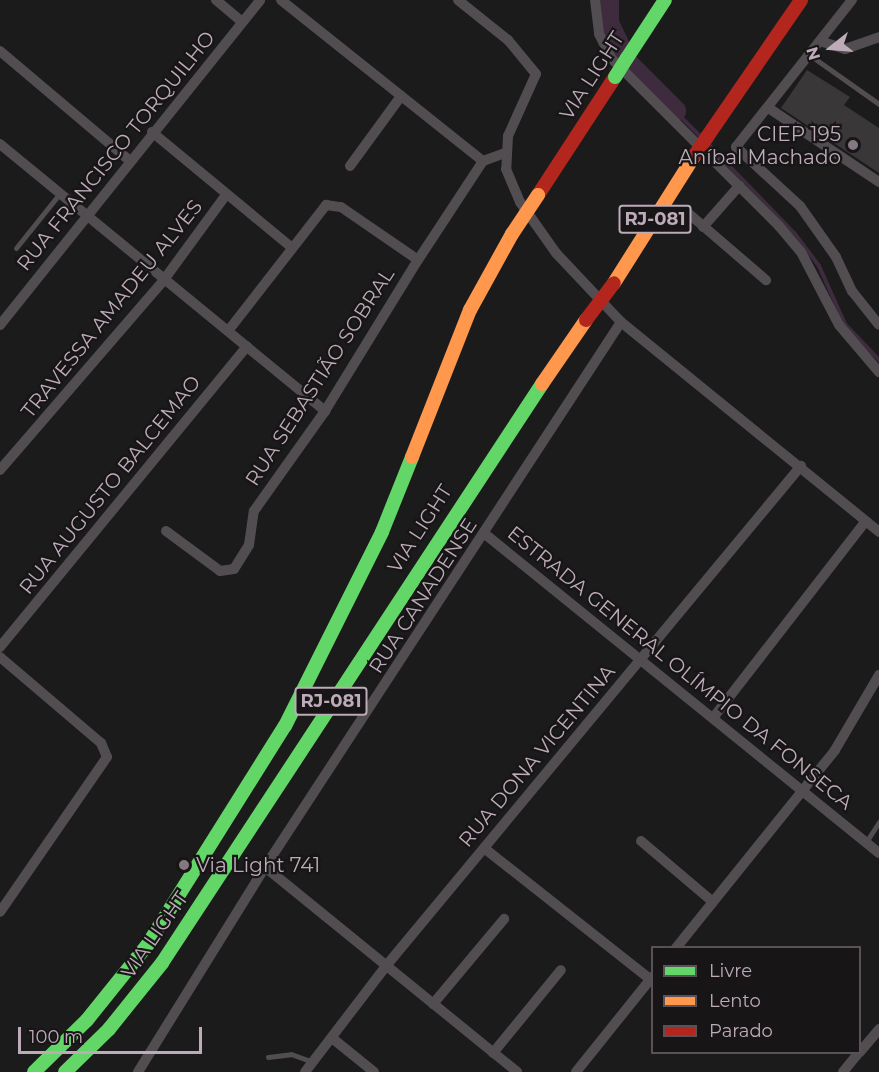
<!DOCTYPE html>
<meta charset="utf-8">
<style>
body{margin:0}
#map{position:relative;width:879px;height:1072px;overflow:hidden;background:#1b1b1b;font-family:Montserrat,sans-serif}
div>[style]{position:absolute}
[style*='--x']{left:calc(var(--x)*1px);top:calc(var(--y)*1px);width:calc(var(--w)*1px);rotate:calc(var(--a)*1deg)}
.stream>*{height:4px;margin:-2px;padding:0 2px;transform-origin:2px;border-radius:2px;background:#3e2c3e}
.river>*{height:22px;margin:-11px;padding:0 11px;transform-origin:11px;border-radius:11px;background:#3e2c3e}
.building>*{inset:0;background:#393738}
.lane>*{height:5px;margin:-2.5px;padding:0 2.5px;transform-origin:2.5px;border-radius:2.5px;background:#514d50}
.street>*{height:10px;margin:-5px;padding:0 5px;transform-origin:5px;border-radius:5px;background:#514d50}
.fast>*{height:14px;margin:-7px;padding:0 7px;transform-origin:7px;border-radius:7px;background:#63d668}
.slow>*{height:14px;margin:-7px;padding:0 7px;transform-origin:7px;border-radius:7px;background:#ff974d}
.jam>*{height:14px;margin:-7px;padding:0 7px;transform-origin:7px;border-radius:7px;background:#b3261e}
.fast-bridge>*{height:14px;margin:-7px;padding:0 7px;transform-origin:7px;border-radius:7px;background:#63d668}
.slow-bridge>*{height:14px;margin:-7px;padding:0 7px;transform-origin:7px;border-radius:7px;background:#ff974d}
.jam-bridge>*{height:14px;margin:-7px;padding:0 7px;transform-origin:7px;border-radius:7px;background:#b3261e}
.dots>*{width:16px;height:16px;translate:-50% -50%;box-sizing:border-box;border:3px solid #171516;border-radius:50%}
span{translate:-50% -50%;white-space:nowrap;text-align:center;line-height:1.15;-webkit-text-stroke:4.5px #171516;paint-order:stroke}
.shield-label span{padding:2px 4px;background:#171516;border:2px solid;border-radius:4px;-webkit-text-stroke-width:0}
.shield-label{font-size:18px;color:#bdabb9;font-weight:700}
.street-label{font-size:20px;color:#bdabb9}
.poi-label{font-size:20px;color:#bdabb9}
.right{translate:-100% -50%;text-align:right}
.left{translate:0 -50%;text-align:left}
.legend{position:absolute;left:651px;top:946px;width:210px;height:108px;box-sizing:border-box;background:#171516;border:2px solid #595157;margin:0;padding:8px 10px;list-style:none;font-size:18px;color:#bdabb9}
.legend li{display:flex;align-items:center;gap:12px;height:30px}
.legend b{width:30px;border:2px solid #595157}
.north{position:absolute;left:801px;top:18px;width:60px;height:60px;-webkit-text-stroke:4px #171516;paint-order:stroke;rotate:253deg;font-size:16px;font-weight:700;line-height:24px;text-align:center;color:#bdabb9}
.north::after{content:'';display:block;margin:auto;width:21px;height:27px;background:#bdabb9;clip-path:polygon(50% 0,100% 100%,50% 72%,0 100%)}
.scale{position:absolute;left:18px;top:1027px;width:184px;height:27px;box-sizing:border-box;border:3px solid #bdabb9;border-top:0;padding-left:8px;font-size:18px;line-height:21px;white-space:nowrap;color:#bdabb9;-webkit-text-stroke:4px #171516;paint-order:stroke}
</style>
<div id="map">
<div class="stream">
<div style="--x:675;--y:111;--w:37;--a:45"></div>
<div style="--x:708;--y:144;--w:125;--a:46"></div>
<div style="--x:795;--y:234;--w:40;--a:53"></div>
<div style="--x:819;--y:266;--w:64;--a:65.9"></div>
<div style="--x:845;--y:324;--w:50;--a:46.6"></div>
</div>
<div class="river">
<div style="--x:608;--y:0;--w:23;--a:90"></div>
<div style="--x:608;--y:23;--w:44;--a:64.6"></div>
<div style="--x:627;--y:63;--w:68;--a:45"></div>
</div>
<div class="building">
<div style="clip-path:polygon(807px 70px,850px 97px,844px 105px,879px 128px,879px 173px,781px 108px)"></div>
</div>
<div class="lane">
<div style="--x:811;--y:56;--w:83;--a:35.2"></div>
<div style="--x:16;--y:248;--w:70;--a:-51.3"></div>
<div style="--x:866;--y:842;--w:24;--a:-57"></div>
<div style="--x:268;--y:1057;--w:23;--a:-7"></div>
<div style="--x:291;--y:1054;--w:23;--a:20"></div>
</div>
<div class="street">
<div style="--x:216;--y:0;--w:34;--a:40"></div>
<div style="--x:281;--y:0;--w:258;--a:38.6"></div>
<div style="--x:458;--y:0;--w:64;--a:38.7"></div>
<div style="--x:508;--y:40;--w:44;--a:50.5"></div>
<div style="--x:536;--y:74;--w:68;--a:114.3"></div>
<div style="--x:508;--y:136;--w:33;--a:93"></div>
<div style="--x:506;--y:169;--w:36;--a:67"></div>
<div style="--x:520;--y:202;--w:62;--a:54.8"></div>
<div style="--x:556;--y:253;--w:95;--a:46.7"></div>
<div style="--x:621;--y:322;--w:333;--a:39.1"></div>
<div style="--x:595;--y:0;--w:34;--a:83"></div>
<div style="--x:599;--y:34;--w:28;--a:63"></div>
<div style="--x:612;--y:59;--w:236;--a:45"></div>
<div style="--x:779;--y:226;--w:34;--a:50"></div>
<div style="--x:801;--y:252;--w:82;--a:62.5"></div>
<div style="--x:839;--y:325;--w:62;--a:49.6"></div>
<div style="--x:852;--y:0;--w:187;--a:128.3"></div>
<div style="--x:736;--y:147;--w:87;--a:42.7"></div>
<div style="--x:800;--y:206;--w:62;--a:54.8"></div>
<div style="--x:836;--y:257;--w:38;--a:65"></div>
<div style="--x:852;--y:291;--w:43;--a:51.5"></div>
<div style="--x:823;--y:42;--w:23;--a:18"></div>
<div style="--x:845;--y:49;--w:36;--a:-19"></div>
<div style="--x:0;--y:51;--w:169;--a:40.2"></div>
<div style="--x:770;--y:109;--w:131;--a:33.8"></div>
<div style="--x:152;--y:132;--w:182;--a:39.6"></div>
<div style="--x:0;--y:144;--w:421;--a:39.4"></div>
<div style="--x:350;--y:166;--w:87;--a:-53.9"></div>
<div style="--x:688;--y:213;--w:103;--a:40.7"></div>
<div style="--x:703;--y:227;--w:55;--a:-48.7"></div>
<div style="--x:0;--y:325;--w:416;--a:-51.3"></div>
<div style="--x:228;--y:331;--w:160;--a:-52.1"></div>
<div style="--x:326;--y:205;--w:15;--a:8"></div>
<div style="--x:341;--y:207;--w:93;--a:34.5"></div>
<div style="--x:0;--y:470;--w:250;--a:-49.2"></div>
<div style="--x:163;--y:281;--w:107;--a:-53.8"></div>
<div style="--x:166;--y:531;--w:67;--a:36.5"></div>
<div style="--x:220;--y:571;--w:14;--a:-8"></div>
<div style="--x:234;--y:569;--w:28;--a:-58"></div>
<div style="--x:249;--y:545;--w:34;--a:-82"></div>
<div style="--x:254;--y:511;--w:123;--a:-54.6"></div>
<div style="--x:325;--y:411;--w:177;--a:-58.4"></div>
<div style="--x:418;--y:260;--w:118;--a:-56.7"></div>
<div style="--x:483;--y:161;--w:23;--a:-20"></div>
<div style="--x:485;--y:534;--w:507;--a:39"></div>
<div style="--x:0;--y:647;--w:389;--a:-50.6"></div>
<div style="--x:0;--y:657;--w:133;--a:40.4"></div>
<div style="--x:101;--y:743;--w:15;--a:67"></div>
<div style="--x:107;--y:757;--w:188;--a:124.6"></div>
<div style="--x:713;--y:718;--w:249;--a:-52.2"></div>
<div style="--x:641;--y:841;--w:94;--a:40.3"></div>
<div style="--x:484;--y:848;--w:211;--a:38.3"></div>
<div style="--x:265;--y:867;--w:325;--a:39.1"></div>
<div style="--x:676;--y:948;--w:254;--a:-51.2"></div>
<div style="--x:835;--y:750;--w:87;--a:-59.6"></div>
<div style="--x:433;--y:1004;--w:111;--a:-50.1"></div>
<div style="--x:332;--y:1038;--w:54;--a:39"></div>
<div style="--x:860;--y:1052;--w:30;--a:-50"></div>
<div style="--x:493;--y:1053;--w:107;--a:-50.7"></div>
<div style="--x:138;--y:1072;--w:241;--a:-58.2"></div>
<div style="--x:265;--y:867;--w:651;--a:-56.85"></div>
<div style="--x:305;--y:1072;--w:133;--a:-52.6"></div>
<div style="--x:386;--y:966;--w:650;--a:-50.31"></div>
<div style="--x:576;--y:1072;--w:122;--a:-51.3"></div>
<div style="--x:843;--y:1072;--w:26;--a:-51"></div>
</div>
<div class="fast">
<div style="--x:627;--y:58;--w:69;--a:-56.8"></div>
<div style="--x:34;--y:1072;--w:74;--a:-44.5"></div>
<div style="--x:87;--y:1020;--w:97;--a:-51.2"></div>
<div style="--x:148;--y:944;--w:257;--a:-57.9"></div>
<div style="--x:285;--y:726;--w:217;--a:-63.4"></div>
<div style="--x:382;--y:532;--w:81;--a:-68.2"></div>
<div style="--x:65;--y:1072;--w:62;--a:-44.3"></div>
<div style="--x:109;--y:1029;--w:85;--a:-51.2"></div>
<div style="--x:162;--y:963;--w:693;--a:-56.72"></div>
</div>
<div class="slow">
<div style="--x:614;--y:283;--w:151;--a:-57.7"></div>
<div style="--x:542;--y:384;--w:78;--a:-55.5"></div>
<div style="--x:412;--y:457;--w:158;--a:-68.5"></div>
<div style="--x:470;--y:310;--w:87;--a:-61.1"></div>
</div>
<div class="jam">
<div style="--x:707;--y:137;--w:166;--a:-55.5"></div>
<div style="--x:538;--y:195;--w:141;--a:-56.9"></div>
</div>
<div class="fast-bridge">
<div style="--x:615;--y:77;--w:22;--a:-58"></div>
</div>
<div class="slow-bridge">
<div style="--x:512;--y:234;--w:47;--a:-56.3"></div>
</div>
<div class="jam-bridge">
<div style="--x:695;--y:155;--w:22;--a:-56"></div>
<div style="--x:586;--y:320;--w:46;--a:-52.9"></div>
</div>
<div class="dots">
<div style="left:853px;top:145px;background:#847982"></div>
<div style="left:184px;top:865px;background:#847982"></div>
</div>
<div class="shield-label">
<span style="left:655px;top:219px">RJ-081</span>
<span style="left:331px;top:701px">RJ-081</span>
</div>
<div class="street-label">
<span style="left:592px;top:76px;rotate:-57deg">VIA LIGHT</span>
<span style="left:116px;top:151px;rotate:-51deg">RUA FRANCISCO TORQUILHO</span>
<span style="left:112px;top:309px;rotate:-51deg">TRAVESSA AMADEU ALVES</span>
<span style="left:320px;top:377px;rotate:-57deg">RUA SEBASTIÃO SOBRAL</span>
<span style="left:110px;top:485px;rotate:-51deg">RUA AUGUSTO BALCEMAO</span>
<span style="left:420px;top:529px;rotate:-57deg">VIA LIGHT</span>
<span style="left:423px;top:596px;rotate:-57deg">RUA CANADENSE</span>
<span style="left:680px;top:668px;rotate:39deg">ESTRADA GENERAL OLÍMPIO DA FONSECA</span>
<span style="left:537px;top:756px;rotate:-50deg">RUA DONA VICENTINA</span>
<span style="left:155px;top:935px;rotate:-55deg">VIA LIGHT</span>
</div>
<div class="poi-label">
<span class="right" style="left:841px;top:146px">CIEP 195<br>Aníbal Machado</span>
<span class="left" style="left:196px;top:865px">Via Light 741</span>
</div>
<ul class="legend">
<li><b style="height:8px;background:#63d668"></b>Livre</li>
<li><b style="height:8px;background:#ff974d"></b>Lento</li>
<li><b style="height:8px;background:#b3261e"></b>Parado</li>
</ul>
<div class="north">N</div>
<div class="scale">100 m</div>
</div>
